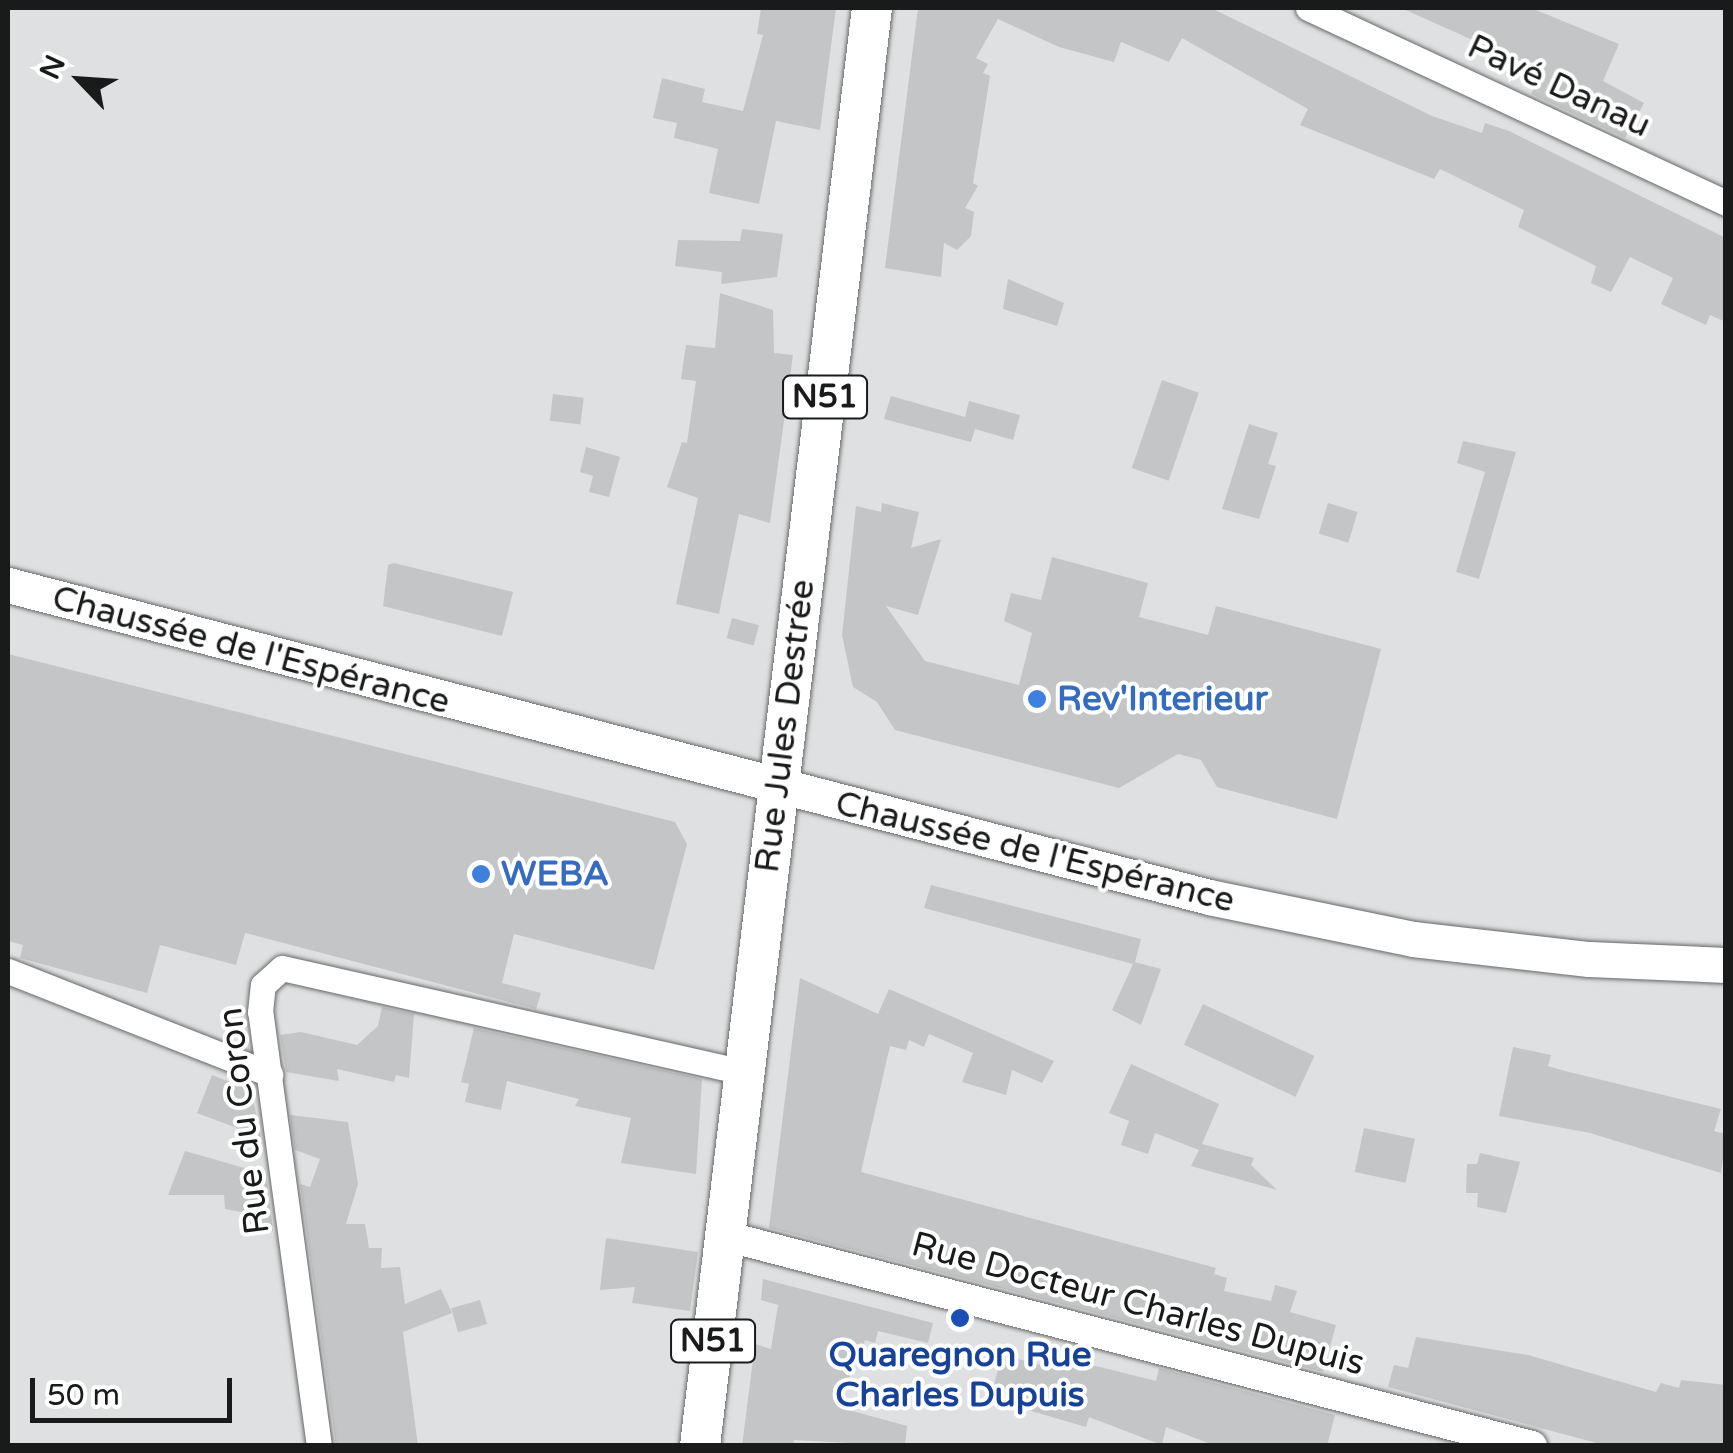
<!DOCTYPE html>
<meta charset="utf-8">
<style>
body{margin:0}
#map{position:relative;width:1733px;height:1453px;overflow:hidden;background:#dfe0e1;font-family:"Varela Round",sans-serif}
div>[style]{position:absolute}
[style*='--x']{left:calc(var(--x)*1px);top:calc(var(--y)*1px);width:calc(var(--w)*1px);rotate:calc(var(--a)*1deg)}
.building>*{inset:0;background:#c4c5c6;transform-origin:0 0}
.roads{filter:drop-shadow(0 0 2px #686869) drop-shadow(0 0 2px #686869)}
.minor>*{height:25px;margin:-12.5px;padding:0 12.5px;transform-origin:12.5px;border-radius:12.5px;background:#fff}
.tertiary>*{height:30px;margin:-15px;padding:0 15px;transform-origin:15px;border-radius:15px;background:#fff}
.secondary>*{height:35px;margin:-17.5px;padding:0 17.5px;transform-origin:17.5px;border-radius:17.5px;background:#fff}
.primary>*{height:40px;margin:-20px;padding:0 20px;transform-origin:20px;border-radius:20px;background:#fff}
.dots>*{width:28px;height:28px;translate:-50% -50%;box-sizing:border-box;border:5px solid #fff;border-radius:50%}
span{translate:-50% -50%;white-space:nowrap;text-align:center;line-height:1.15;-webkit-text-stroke:8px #fff;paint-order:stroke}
.shield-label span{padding:2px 8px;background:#fff;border:2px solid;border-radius:8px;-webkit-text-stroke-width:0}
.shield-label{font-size:32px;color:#191a1a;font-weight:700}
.street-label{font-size:35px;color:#191a1a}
.shop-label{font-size:35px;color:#366cbe;font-weight:700}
.left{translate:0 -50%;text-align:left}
.transit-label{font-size:35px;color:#164399;font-weight:700}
.frame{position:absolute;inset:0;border:10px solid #191a1a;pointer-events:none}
.north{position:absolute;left:30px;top:30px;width:100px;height:100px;-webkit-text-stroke:8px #fff;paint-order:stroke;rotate:295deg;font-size:28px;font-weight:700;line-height:40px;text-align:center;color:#191a1a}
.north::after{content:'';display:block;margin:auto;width:35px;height:45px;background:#191a1a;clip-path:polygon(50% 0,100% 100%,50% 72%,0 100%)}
.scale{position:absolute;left:30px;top:1378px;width:202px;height:45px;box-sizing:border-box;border:5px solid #191a1a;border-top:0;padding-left:12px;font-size:30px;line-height:35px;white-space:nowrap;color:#191a1a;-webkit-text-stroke:8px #fff;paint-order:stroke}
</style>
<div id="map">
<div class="building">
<div style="clip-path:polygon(761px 8px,836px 8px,820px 130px,776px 121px,759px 204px,709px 193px,718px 149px,674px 138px,677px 123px,653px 118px,662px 78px,705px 89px,702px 102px,743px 111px,763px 35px,757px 34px)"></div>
<div style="clip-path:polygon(918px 8px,1211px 8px,1432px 116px,1482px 133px,1485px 123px,1509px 131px,1726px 238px,1726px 322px,1710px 315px,1706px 325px,1661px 304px,1673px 278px,1630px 257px,1611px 292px,1591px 283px,1596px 266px,1518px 227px,1524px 210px,1440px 169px,1434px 179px,1300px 125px,1308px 109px,1182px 38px,1169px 62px,1121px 42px,1114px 62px,1059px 47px,998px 19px,976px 58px,988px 64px,983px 73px,990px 76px,973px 183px,978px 186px,965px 208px,974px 212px,971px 236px,957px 250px,944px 243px,941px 277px,885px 268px)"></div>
<div style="clip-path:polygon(1401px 8px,1531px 8px,1619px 44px,1603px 81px,1644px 103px,1625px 138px,1531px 94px,1542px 71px)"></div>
<div style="clip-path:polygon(742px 229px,783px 234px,777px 277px,721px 284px,722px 272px,675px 266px,678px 240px,740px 241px)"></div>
<div style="clip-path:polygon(1008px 279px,1064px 303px,1057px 326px,1003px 309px)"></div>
<div style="clip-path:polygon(720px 293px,773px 310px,774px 353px,793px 355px,770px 523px,739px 514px,719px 614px,676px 604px,698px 498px,667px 487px,682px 442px,687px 443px,696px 381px,681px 379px,686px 345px,715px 348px)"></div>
<div style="left:1162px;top:380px;width:39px;height:93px;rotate:19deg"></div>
<div style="left:553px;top:394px;width:31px;height:27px;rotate:7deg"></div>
<div style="clip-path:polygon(891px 396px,965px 417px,969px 401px,1020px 415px,1013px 440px,975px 429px,971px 442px,884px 419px)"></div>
<div style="clip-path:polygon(1249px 424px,1278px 433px,1268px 464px,1276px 466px,1259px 519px,1222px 509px)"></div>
<div style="clip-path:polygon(1463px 441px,1516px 452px,1479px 579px,1456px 572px,1485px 472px,1457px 463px)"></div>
<div style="clip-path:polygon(586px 447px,620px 457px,609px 497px,589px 492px,593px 476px,580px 472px)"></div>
<div style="clip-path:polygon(882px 503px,919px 512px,911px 548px,941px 539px,918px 615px,886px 606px,925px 661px,1019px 685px,1032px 633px,1004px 621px,1011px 593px,1041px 600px,1052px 557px,1148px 583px,1139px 617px,1208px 635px,1216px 606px,1381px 649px,1337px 819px,1217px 787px,1201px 760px,1178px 754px,1119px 788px,895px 730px,877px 702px,853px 687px,842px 635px,856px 506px,881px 512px)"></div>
<div style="left:1328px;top:503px;width:31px;height:32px;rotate:17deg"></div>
<div style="clip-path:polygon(394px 563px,513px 592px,502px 636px,383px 606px,388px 565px)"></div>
<div style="left:732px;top:618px;width:28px;height:21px;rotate:15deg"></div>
<div style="clip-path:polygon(8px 654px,675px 822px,687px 844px,654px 970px,514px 934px,502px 983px,541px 993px,536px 1009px,245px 933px,236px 965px,160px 945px,147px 993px,20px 958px,23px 945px,8px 941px)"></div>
<div style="clip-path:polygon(931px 885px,1141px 939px,1135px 962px,1161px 969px,1141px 1025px,1112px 1010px,1133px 964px,924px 908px)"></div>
<div style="clip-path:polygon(800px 978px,878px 1014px,889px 989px,1054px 1061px,1042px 1083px,1012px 1070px,1006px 1095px,962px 1082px,973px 1053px,929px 1034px,924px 1047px,909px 1040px,906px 1050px,890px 1046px,861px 1172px,1216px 1268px,1214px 1274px,1227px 1278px,1224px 1291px,1271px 1301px,1275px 1285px,1297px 1291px,1290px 1312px,1336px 1325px,1323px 1372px,769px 1228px)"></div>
<div style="left:1203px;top:1004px;width:123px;height:45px;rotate:25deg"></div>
<div style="clip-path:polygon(382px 1007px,414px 1014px,409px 1078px,396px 1075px,394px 1082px,337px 1069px,339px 1081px,286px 1072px,280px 1035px,301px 1032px,357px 1045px,378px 1026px)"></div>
<div style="clip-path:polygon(474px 1028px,702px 1079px,696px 1174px,621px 1163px,631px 1118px,575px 1106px,579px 1099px,507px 1081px,501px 1110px,465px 1102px,469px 1084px,461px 1082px)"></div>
<div style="clip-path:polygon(1513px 1047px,1551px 1055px,1548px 1066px,1565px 1071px,1721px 1109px,1714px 1131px,1726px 1134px,1721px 1173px,1590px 1133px,1499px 1116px)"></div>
<div style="clip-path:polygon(1131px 1064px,1219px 1104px,1202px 1144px,1254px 1158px,1251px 1165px,1277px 1190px,1191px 1166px,1199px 1150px,1155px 1133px,1148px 1154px,1121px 1145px,1129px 1121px,1109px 1113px)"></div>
<div style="clip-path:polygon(212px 1075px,251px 1090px,261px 1137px,197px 1113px)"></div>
<div style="clip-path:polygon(290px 1115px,348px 1122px,358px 1184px,346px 1224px,365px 1224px,369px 1248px,382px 1248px,381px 1268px,400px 1267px,405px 1304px,441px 1289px,452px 1313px,403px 1332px,418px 1446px,336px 1446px,300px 1184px,310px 1187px,320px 1159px,295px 1150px)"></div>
<div style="left:1364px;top:1128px;width:52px;height:45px;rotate:12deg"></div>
<div style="clip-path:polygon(185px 1151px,266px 1174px,273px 1231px,244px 1234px,241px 1212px,225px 1209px,224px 1195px,168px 1195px)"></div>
<div style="clip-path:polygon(1480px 1153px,1520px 1162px,1506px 1213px,1477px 1207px,1478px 1193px,1466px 1193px,1467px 1164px,1477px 1164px)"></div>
<div style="clip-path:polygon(606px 1238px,698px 1252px,690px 1311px,632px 1303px,635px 1287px,600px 1290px)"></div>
<div style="clip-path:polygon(763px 1279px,933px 1323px,928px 1343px,878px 1331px,875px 1343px,865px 1340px,838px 1407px,907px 1426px,905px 1446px,794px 1440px,793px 1446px,742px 1446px,755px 1344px,771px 1349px,778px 1305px,761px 1300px)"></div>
<div style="left:480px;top:1300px;width:25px;height:30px;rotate:74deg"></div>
<div style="clip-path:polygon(1416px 1337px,1528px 1355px,1656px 1392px,1661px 1383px,1679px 1388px,1681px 1380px,1726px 1385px,1726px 1446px,1608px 1446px,1388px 1387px,1394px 1365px,1408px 1368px)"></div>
<div style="clip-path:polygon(1002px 1355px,1061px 1370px,1064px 1358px,1156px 1381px,1159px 1368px,1335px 1415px,1327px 1446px,1216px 1446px,1166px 1427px,1162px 1445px,1089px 1417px,1086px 1427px,990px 1399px)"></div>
</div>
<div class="roads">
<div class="minor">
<div style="--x:1308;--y:8;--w:461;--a:25"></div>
<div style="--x:8;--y:971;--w:282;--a:21.5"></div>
<div style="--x:319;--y:1446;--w:438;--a:-97.7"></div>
<div style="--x:260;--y:1012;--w:27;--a:-84"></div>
<div style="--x:263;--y:985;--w:25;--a:-42"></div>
<div style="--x:282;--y:968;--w:474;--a:12.7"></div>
</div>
<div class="tertiary">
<div style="--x:725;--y:1236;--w:834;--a:14.59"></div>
</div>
<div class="secondary">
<div style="--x:8;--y:585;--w:1241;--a:14.56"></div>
<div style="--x:1209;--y:897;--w:208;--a:11.6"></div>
<div style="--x:1413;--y:939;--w:177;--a:6.5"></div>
<div style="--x:1589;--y:959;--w:137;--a:2.5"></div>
</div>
<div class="primary">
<div style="--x:700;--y:1446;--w:1448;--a:-83.18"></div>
</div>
</div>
<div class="dots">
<div style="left:1037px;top:699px;background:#3f7fe0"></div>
<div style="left:481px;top:874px;background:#3f7fe0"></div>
<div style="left:960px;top:1318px;background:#1a4fb4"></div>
</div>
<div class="shield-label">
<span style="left:825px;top:397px">N51</span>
<span style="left:713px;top:1341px">N51</span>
</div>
<div class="street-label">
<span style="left:1559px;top:86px;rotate:25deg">Pavé Danau</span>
<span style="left:251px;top:650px;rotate:15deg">Chaussée de l'Espérance</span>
<span style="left:785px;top:726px;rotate:-83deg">Rue Jules Destrée</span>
<span style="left:1035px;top:852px;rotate:14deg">Chaussée de l'Espérance</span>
<span style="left:244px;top:1121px;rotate:-97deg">Rue du Coron</span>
<span style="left:1138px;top:1304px;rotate:15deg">Rue Docteur Charles Dupuis</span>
</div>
<div class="shop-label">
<span class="left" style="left:1057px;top:699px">Rev'Interieur</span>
<span class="left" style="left:501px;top:874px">WEBA</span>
</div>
<div class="transit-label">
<span style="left:960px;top:1375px">Quaregnon Rue<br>Charles Dupuis</span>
</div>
<div class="frame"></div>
<div class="north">N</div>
<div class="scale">50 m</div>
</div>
